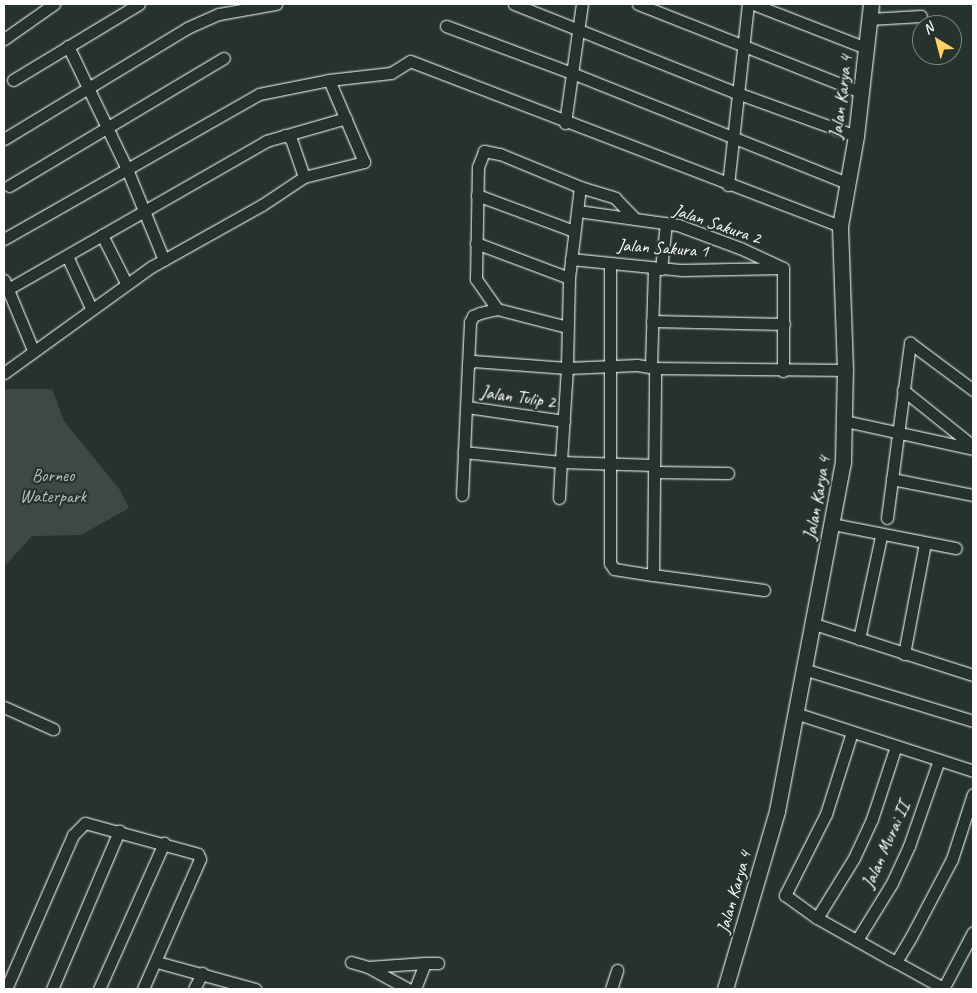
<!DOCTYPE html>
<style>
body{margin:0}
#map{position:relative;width:977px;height:993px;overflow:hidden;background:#26332d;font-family:Caveat,sans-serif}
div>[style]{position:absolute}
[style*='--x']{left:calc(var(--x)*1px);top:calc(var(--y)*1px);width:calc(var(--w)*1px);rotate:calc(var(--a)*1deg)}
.green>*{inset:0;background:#3e4944}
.roads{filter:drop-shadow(0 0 1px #fff) drop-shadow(0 0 1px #fff)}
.minor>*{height:11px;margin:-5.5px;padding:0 5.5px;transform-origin:5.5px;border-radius:5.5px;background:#26332d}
.major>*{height:15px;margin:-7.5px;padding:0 7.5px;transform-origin:7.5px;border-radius:7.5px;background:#26332d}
span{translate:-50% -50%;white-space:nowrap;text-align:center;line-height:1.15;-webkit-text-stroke:4.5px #26332d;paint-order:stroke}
.street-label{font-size:18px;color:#fff}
.park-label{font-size:18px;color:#bbbfbe}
.frame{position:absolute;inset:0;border:5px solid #fff;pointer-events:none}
.north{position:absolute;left:912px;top:15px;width:50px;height:50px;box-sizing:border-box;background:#26332d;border:1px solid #7d8581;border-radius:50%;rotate:323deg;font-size:14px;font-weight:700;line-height:20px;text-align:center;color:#fff}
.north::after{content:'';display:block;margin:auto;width:18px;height:22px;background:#ffd166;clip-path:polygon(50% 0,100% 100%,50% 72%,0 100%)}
</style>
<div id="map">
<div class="green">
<div style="clip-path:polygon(4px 389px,52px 389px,64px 421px,120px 490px,129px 508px,81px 535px,32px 536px,4px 567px)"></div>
</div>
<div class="roads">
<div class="minor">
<div style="--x:514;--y:4;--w:240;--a:21.8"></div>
<div style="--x:737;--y:93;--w:127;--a:19.9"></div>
<div style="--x:638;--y:4;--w:239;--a:21.6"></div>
<div style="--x:753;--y:4;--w:121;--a:21.3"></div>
<div style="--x:869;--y:19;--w:52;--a:-3.3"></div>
<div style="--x:446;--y:26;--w:134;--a:20.5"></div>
<div style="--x:572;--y:73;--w:298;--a:21.8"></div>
<div style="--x:4;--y:39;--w:61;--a:-35"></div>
<div style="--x:68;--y:46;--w:136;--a:64.4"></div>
<div style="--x:127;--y:169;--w:98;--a:67.9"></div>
<div style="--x:13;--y:80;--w:147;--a:-31.1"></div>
<div style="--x:565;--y:123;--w:120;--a:-81.9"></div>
<div style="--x:285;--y:135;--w:7;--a:34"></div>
<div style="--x:291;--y:139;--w:40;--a:71.1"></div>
<div style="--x:4;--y:139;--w:214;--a:-31.2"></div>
<div style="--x:187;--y:28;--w:35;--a:-24"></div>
<div style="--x:219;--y:14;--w:58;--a:-10"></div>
<div style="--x:728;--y:185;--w:182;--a:-83.7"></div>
<div style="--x:9;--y:186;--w:250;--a:-30.8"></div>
<div style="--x:580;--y:187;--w:37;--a:17"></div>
<div style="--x:615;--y:198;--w:29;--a:46"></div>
<div style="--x:477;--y:195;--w:103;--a:20.4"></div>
<div style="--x:578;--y:211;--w:101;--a:8"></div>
<div style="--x:678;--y:225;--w:66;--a:20.4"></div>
<div style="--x:740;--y:248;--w:47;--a:24.9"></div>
<div style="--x:102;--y:235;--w:54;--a:63.4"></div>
<div style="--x:4;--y:239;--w:293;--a:-29.6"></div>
<div style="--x:259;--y:94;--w:71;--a:-11.3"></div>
<div style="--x:329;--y:80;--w:62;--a:-6.4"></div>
<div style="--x:391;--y:73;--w:22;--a:-32"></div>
<div style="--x:410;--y:61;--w:461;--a:21"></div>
<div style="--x:476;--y:243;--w:99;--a:20.6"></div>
<div style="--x:67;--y:256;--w:57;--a:65.2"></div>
<div style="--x:571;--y:259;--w:112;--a:5.7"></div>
<div style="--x:682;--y:270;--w:101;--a:-1.1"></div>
<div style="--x:610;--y:263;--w:300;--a:90"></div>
<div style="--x:610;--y:563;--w:7;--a:56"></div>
<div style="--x:614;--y:569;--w:39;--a:9"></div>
<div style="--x:661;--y:269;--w:46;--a:-83.8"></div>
<div style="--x:4;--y:280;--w:76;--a:67.5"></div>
<div style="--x:8;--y:289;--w:297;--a:-29.8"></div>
<div style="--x:266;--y:141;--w:83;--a:-16"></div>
<div style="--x:497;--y:309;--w:37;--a:-125"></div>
<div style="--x:476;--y:279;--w:112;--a:-89"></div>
<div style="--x:478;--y:167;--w:17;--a:-69"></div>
<div style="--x:484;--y:151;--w:16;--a:11"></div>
<div style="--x:500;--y:154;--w:87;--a:22.4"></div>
<div style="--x:580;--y:187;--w:92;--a:96.9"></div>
<div style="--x:569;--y:278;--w:90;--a:91.3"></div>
<div style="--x:567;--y:368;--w:94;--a:93.7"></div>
<div style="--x:561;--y:462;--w:98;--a:-174.1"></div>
<div style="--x:464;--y:452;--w:87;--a:-87.4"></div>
<div style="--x:468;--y:365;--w:6;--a:-39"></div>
<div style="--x:473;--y:361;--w:94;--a:4.3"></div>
<div style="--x:567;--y:368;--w:70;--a:-2.5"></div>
<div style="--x:637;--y:365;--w:18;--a:9"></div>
<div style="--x:652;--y:321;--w:132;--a:1.3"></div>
<div style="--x:468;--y:365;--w:43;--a:-87.3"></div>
<div style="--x:470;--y:322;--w:7;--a:-63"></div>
<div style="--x:473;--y:316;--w:8;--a:-23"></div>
<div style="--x:480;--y:313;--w:17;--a:-13"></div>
<div style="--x:497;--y:309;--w:72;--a:14.4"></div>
<div style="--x:651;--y:367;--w:99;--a:-88.3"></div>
<div style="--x:783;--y:371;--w:103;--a:-90"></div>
<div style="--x:4;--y:373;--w:181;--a:-35.8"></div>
<div style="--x:151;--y:267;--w:127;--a:-29.2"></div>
<div style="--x:262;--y:205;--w:50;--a:-33.7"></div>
<div style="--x:304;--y:177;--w:62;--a:-14"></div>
<div style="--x:364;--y:162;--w:89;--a:-113.1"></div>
<div style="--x:903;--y:390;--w:90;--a:38.7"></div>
<div style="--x:467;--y:407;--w:98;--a:8.2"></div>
<div style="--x:845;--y:421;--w:131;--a:12.3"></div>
<div style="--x:654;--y:472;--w:74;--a:0.8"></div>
<div style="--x:892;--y:479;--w:83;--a:11.2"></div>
<div style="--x:462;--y:495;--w:43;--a:-87.3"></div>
<div style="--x:559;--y:498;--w:36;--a:-87"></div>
<div style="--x:561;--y:462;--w:93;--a:1.8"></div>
<div style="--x:887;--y:518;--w:177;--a:-82.5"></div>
<div style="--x:910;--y:343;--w:79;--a:36.7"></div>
<div style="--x:832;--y:524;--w:126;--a:11"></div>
<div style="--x:764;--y:590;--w:112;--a:-172.3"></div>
<div style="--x:653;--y:575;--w:207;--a:-89.4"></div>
<div style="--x:655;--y:368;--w:190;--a:0.6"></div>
<div style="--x:811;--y:623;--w:170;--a:17.8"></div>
<div style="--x:859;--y:639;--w:105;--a:-77.9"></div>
<div style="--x:904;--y:654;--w:113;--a:-79.3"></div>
<div style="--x:803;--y:669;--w:178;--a:17"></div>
<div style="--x:4;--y:707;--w:54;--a:24.2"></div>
<div style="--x:795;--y:713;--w:187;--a:18"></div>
<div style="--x:852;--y:732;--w:86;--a:107.6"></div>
<div style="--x:826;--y:814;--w:91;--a:116.8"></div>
<div style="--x:785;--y:895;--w:39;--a:36"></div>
<div style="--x:817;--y:918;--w:84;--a:29.3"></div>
<div style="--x:890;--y:959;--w:7;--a:27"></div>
<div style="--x:896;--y:962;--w:29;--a:-59"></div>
<div style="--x:911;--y:937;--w:88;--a:-62.3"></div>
<div style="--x:952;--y:859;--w:68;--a:-72.1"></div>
<div style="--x:817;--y:918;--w:70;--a:-58.3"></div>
<div style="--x:854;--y:858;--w:43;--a:-65.2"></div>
<div style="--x:872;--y:819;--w:77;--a:-71.8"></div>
<div style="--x:857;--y:940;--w:67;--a:-58.4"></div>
<div style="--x:892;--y:883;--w:41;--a:-65.3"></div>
<div style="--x:909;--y:846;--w:91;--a:-70.8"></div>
<div style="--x:157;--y:962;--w:102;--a:15.4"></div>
<div style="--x:351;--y:962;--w:18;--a:16"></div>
<div style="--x:368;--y:967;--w:57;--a:-4"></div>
<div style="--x:425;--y:963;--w:28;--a:111"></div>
<div style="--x:896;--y:962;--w:54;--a:29"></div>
<div style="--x:425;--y:963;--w:13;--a:0"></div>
<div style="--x:368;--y:967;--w:46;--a:28.8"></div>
<div style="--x:6;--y:989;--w:168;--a:-66.5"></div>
<div style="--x:73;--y:835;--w:17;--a:-45"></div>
<div style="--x:85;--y:823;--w:117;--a:15.3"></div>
<div style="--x:198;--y:854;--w:5;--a:68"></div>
<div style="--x:200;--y:859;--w:142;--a:113.7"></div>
<div style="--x:52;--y:989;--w:172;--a:-67"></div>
<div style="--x:99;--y:989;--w:160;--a:-66"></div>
<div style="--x:194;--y:989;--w:18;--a:-63"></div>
<div style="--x:611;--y:989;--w:20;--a:-72"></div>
<div style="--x:943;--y:989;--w:64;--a:-62.2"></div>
</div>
<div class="major">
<div style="--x:725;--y:989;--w:185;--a:-73.7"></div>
<div style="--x:777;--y:811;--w:355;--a:-79.3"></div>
<div style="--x:843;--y:462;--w:92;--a:-88.8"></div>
<div style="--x:845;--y:370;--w:144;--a:-92"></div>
<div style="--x:840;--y:226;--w:91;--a:-79.9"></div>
<div style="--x:856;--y:136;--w:133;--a:-83.5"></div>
</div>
</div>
<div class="street-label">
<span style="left:841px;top:97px;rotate:-83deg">Jalan Karya 4</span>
<span style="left:717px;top:224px;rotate:19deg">Jalan Sakura 2</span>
<span style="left:663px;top:248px;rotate:4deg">Jalan Sakura 1</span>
<span style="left:518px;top:397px;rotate:8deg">Jalan Tulip 2</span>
<span style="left:817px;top:498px;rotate:-80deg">Jalan Karya 4</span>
<span style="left:886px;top:845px;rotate:-66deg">Jalan Murai II</span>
<span style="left:734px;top:892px;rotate:-74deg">Jalan Karya 4</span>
</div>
<div class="park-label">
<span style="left:53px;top:486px">Borneo<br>Waterpark</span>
</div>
<div class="frame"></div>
<div class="north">N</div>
</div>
